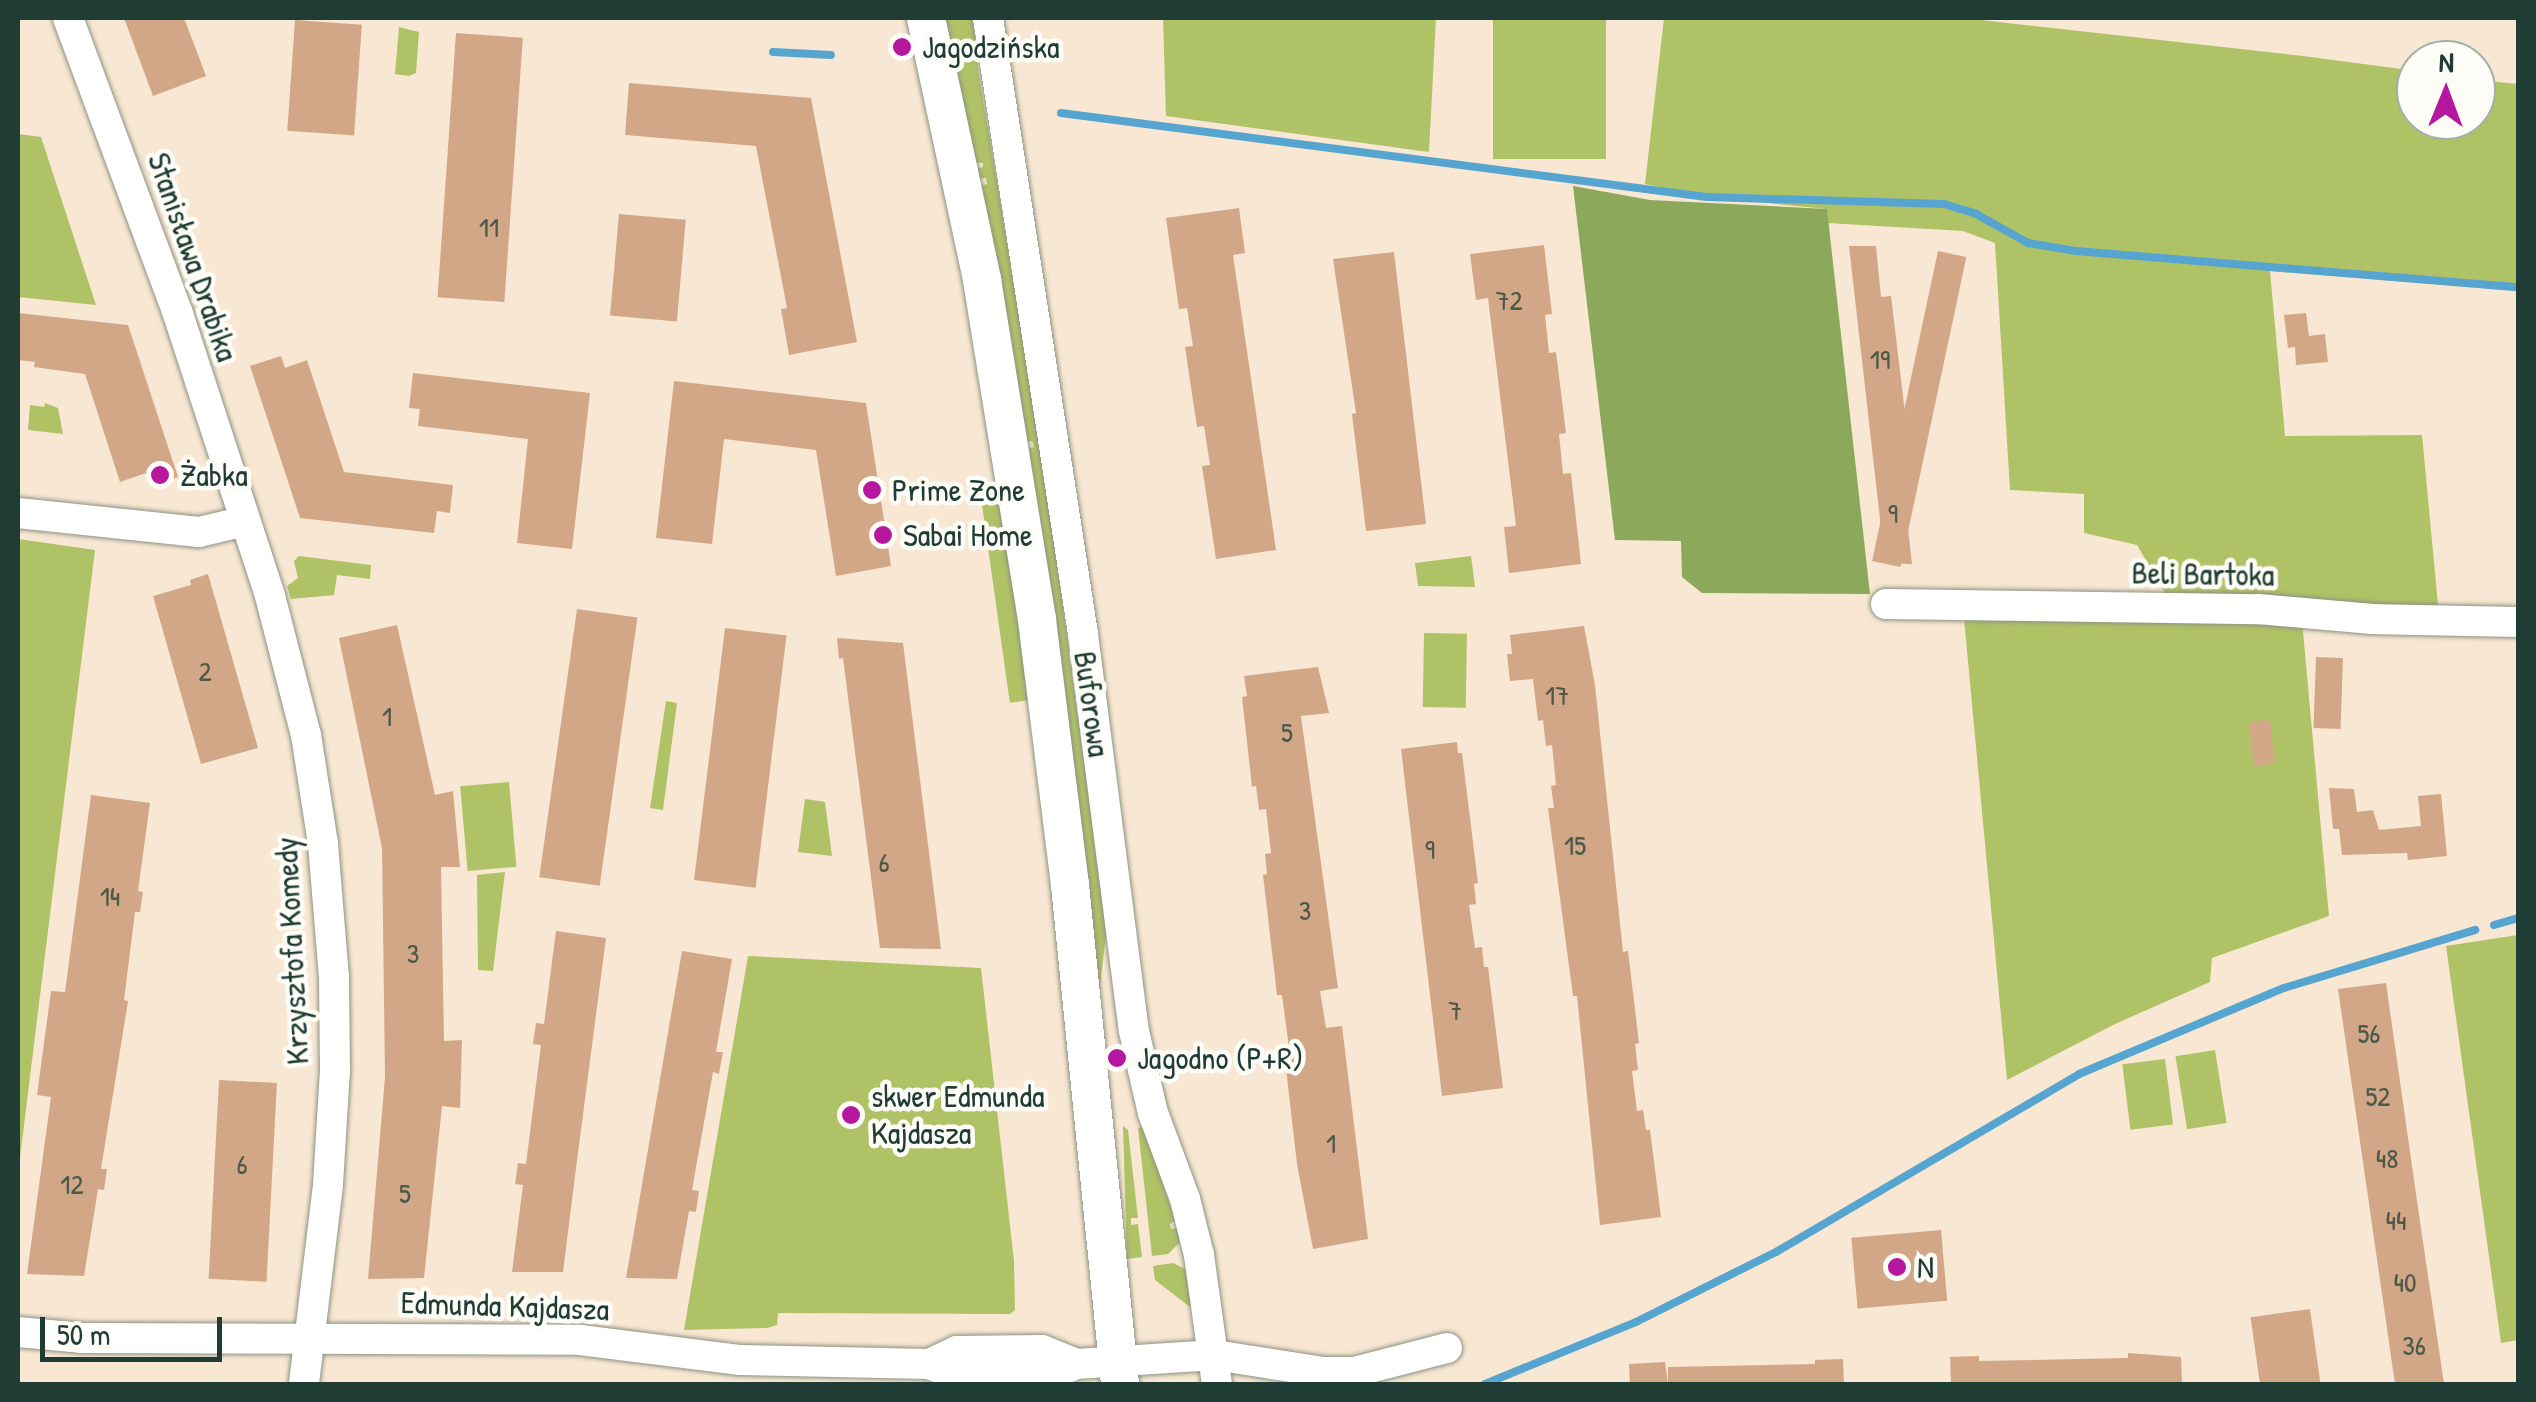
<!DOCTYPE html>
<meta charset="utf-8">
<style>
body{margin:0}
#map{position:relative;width:2536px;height:1402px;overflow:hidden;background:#f8e7d2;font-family:"Patrick Hand",sans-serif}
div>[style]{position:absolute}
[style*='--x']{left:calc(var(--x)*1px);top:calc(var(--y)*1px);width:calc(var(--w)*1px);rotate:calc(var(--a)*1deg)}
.green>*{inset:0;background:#b0c266;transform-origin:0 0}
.forest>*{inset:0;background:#8ca85b}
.stream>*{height:8px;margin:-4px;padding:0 4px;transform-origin:4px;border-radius:4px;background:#56a5d0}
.building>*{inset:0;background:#d2a787;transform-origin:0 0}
.roads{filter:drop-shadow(0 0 2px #8c9283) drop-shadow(0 0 2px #8c9283)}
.minor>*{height:30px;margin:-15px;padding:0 15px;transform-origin:15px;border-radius:15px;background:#fff}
.major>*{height:38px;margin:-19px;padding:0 19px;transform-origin:19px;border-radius:19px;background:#fff}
.dots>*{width:28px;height:28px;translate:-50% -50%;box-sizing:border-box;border:5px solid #fdfcf7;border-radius:50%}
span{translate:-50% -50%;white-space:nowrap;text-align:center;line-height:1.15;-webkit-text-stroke:9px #fdfcf7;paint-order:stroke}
.number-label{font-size:28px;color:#4c5849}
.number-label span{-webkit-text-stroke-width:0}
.poi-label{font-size:32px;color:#1f3d34}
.left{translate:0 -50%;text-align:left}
.street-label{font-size:32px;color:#1f3d34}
.frame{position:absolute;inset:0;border:20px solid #1f3d34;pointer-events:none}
.north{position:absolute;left:2396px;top:40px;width:100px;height:100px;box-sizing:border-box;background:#fdfcf7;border:2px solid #a4b0a9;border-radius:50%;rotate:1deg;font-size:28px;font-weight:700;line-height:40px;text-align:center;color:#1f3d34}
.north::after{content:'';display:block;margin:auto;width:35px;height:45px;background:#b5179e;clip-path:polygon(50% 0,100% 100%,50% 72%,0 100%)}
.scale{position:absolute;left:40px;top:1317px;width:182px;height:45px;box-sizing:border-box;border:5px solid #1f3d34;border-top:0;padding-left:12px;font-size:30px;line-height:35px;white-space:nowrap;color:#1f3d34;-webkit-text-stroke:8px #fdfcf7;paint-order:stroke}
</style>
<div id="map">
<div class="green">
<div style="clip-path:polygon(944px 18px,973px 18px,978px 69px,1040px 441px,1107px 928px,1098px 1001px,1027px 449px,1034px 447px,1032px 441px,1026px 442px,980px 186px,987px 184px,986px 178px,978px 179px,976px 169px,983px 167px,983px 163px,975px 162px)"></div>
<div style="clip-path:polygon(1163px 18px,1436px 18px,1429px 152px,1166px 116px)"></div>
<div style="left:1493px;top:18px;width:113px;height:141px"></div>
<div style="clip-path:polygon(1664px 18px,1963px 18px,2303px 56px,2416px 71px,2416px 120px,2476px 120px,2476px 80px,2518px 84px,2518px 291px,2270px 271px,2285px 436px,2422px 435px,2439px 615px,2171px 603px,2137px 545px,2084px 533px,2084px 494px,2010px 490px,1995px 243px,1963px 231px,1828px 223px,1826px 209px,1707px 197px,1645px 184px)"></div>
<div style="clip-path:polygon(399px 27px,419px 32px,416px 73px,409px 76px,395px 74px)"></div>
<div style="clip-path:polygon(18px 134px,41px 137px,96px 305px,18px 297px)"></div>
<div style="clip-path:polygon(45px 403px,58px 408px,63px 434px,28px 430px,30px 405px,44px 407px)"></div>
<div style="left:1000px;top:482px;width:220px;height:21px;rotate:82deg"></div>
<div style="clip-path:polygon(18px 539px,95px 550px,18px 1174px)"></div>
<div style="clip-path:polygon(299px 556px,371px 565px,370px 579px,337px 575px,334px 595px,291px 599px,287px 586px,298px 578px,294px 561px)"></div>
<div style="clip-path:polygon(1471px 556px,1475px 587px,1418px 586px,1415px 563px)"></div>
<div style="clip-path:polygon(1964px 618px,2302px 621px,2329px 916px,2212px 958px,2210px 982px,2115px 1024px,2007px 1080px)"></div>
<div style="left:1424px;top:633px;width:43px;height:74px;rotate:1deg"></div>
<div style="clip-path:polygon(666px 701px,677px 703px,663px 810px,650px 808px)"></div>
<div style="left:509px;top:782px;width:85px;height:49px;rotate:85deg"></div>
<div style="clip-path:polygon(805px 799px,825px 802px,832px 856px,798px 852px)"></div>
<div style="clip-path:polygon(505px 872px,493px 971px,478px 970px,477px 875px)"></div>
<div style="clip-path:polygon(2518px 935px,2518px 1340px,2501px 1343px,2446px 946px)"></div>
<div style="clip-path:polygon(748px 956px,981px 968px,1014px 1261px,1015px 1310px,1010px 1314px,778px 1313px,777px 1325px,767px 1328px,684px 1330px)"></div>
<div style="left:2215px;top:1050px;width:74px;height:40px;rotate:81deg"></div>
<div style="left:2165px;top:1059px;width:66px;height:43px;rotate:83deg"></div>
<div style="clip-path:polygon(1123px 1126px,1128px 1130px,1138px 1218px,1131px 1218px,1131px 1225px,1138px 1224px,1142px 1257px,1127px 1259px)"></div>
<div style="clip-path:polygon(1145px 1126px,1175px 1221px,1170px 1224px,1171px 1229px,1177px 1228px,1180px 1242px,1168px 1254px,1152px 1256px,1138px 1128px)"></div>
<div style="clip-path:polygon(1173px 1263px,1187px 1270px,1194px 1310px,1155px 1280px,1153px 1266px)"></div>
</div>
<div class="forest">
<div style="clip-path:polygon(1573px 186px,1650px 200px,1827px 209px,1870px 594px,1702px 593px,1682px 577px,1681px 541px,1615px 540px)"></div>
</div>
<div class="stream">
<div style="--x:773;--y:52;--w:58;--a:3"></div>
<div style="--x:1061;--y:113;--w:651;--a:7.41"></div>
<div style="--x:1707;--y:197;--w:237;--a:1.7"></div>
<div style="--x:1944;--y:204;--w:34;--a:17"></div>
<div style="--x:1976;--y:214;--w:60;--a:29.1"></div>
<div style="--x:2028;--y:243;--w:49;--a:9.5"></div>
<div style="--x:2076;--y:251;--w:443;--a:4.7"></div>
<div style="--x:2494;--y:925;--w:25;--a:-16"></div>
<div style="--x:1485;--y:1384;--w:163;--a:-22.3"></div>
<div style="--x:1636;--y:1322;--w:157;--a:-26.6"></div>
<div style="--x:1776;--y:1252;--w:351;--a:-30.4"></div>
<div style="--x:2079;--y:1074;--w:222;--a:-22.8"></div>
<div style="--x:2284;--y:988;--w:200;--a:-16.9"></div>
</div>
<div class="building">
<div style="clip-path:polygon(124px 18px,184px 18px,206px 76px,153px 96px)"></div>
<div style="left:295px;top:20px;width:67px;height:111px;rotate:4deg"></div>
<div style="left:456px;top:33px;width:67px;height:265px;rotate:4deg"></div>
<div style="clip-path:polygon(629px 83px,811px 98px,857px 342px,789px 355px,781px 309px,787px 308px,756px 146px,625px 135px)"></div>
<div style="clip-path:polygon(1239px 208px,1245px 253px,1233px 255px,1276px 550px,1216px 559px,1202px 466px,1210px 465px,1204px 426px,1197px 427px,1185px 347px,1193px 346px,1187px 308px,1179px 309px,1166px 218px)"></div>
<div style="left:619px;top:214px;width:67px;height:102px;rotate:5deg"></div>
<div style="clip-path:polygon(1544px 245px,1552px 314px,1545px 315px,1549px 353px,1556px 352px,1566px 433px,1559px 434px,1563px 474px,1571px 473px,1581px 564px,1509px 573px,1504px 527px,1516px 526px,1488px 298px,1476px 300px,1470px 254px)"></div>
<div style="clip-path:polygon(1849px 246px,1876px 246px,1881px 297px,1891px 296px,1909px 446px,1899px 448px,1912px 564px,1885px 563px)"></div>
<div style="left:1938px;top:251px;width:29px;height:317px;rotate:12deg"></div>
<div style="clip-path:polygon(1394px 252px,1426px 524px,1366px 531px,1352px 414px,1356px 413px,1333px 259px)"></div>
<div style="clip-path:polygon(18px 313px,128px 325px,178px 477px,153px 486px,149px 472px,120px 482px,85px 374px,34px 367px,35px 362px,18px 360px)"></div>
<div style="clip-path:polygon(2306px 313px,2309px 336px,2325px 334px,2328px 362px,2296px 365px,2295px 347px,2288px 348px,2284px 315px)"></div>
<div style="clip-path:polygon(281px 356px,285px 368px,307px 360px,344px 472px,453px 485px,450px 513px,437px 511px,434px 533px,300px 518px,250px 366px)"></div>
<div style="clip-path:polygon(413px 373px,590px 393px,572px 549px,517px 543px,528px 439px,418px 426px,420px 409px,409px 408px)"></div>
<div style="clip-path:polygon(674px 381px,866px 403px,891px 566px,836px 576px,816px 450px,724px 439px,712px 544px,656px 538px)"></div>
<div style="clip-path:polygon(208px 574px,258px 748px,201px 764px,153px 596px,191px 585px,190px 580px)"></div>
<div style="left:577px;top:609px;width:61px;height:271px;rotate:8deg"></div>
<div style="clip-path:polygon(397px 625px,435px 795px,453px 791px,460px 867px,441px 867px,444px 1041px,462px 1040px,460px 1108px,442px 1106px,424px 1278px,368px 1279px,385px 1077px,382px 848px,339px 638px)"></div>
<div style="clip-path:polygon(1584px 626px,1595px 685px,1623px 952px,1628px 951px,1639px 1043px,1635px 1044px,1638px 1070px,1632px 1071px,1637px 1111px,1643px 1110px,1646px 1130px,1650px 1130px,1661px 1217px,1600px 1225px,1577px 996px,1573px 996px,1548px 808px,1554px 808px,1551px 786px,1556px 785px,1552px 745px,1546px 746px,1543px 720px,1538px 721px,1533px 679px,1510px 681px,1507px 654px,1512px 654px,1510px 635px)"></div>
<div style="left:725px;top:628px;width:62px;height:254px;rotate:7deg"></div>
<div style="clip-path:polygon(837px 638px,903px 643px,941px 949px,880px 948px,843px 658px,839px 659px)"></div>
<div style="left:2316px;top:657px;width:27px;height:71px;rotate:2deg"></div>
<div style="clip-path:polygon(1318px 667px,1329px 713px,1301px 716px,1338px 988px,1320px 991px,1326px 1028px,1342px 1026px,1368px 1239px,1313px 1249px,1297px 1164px,1285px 1060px,1289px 1048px,1282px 995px,1277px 995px,1263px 875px,1267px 874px,1265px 854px,1271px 853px,1266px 809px,1259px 810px,1256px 786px,1252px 787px,1242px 697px,1247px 696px,1244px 676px)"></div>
<div style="left:2270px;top:720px;width:44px;height:21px;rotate:84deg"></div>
<div style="clip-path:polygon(1457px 742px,1458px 753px,1462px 753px,1478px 883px,1474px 884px,1476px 904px,1469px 905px,1475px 948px,1482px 947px,1484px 967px,1488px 967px,1503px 1088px,1442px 1096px,1401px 749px)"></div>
<div style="clip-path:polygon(2329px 788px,2354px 789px,2357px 812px,2373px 810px,2379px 830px,2421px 826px,2418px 796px,2441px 794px,2447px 856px,2408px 860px,2407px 853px,2342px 855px,2339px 829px,2333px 829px)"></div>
<div style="clip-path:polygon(91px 795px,150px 803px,138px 891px,143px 892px,140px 912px,135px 912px,124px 1000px,128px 1001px,101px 1169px,107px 1169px,104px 1190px,98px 1189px,84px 1276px,27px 1274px,51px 1097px,37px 1095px,51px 991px,65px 992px)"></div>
<div style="clip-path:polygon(556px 931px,606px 938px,575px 1176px,563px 1272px,512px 1272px,523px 1185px,515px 1184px,518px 1163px,526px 1164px,541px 1045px,533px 1044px,536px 1023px,544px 1024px)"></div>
<div style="clip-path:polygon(682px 951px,732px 959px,716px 1052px,723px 1052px,719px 1074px,713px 1072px,692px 1190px,699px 1191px,696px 1212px,689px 1211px,677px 1279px,626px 1278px)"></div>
<div style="clip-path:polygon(2386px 983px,2417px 1201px,2444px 1384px,2395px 1384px,2338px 989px)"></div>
<div style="left:219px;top:1080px;width:58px;height:199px;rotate:3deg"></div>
<div style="left:1941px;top:1230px;width:71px;height:90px;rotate:85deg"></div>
<div style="left:2310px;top:1309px;width:76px;height:60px;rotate:82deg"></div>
<div style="clip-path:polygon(2128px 1353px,2181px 1357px,2182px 1384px,1951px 1382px,1950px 1357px,1979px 1356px,1979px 1361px,2128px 1358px)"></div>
<div style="clip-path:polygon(1843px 1359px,1844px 1384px,1668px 1384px,1668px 1367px,1815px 1364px,1815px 1360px)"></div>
<div style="clip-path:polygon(1665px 1362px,1668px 1384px,1630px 1384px,1629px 1364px)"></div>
</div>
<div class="roads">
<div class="minor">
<div style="--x:68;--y:18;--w:316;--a:69.6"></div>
<div style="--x:178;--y:314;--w:297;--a:71.9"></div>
<div style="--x:270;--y:596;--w:144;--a:75.5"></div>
<div style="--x:306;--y:735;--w:110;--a:81.1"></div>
<div style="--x:323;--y:844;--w:133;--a:85.3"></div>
<div style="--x:334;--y:977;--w:93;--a:89.4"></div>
<div style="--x:335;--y:1070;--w:115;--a:93.5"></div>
<div style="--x:328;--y:1185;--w:200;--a:96.9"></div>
<div style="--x:988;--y:18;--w:623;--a:81.23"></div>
<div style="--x:1083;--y:634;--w:400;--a:82.7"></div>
<div style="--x:1134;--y:1031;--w:84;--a:77"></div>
<div style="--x:1153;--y:1113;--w:92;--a:69.6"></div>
<div style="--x:1185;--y:1199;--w:58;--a:76"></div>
<div style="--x:1199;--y:1255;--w:130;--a:82.1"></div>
<div style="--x:18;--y:513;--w:182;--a:6"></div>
<div style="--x:199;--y:532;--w:47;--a:-13.4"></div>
<div style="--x:1886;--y:604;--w:372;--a:0.8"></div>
<div style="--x:2258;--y:609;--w:115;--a:5"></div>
<div style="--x:2373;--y:619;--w:145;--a:1.2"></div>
<div style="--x:18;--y:1332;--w:63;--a:5.4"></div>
<div style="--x:81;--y:1338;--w:499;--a:0.2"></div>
<div style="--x:580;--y:1340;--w:162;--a:7.1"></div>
<div style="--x:741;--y:1360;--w:188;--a:1.2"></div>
<div style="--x:929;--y:1364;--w:37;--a:22"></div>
<div style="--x:963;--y:1378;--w:67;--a:0.9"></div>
<div style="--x:1030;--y:1379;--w:14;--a:0"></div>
<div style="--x:1044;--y:1379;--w:35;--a:-25"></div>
<div style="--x:1076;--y:1364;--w:139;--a:-3.7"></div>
<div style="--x:1215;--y:1355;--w:108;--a:9"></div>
<div style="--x:1322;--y:1372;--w:32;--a:0"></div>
<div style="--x:1354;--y:1372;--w:96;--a:-14.5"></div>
<div style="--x:929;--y:1364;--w:31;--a:-25"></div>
<div style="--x:957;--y:1351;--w:85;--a:-0.7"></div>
<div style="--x:1042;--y:1350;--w:37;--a:22"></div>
</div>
<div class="major">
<div style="--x:926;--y:18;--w:268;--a:77.9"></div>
<div style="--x:982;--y:280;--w:344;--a:80.8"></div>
<div style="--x:1037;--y:620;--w:267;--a:82.9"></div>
<div style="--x:1070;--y:885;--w:501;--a:84.28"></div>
</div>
</div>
<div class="dots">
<div style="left:902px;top:47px;background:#b5179e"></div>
<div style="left:160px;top:475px;background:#b5179e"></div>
<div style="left:872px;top:490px;background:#b5179e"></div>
<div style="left:883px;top:535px;background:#b5179e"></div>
<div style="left:1117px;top:1058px;background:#b5179e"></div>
<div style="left:851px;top:1115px;background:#b5179e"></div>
<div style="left:1897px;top:1267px;background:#b5179e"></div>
</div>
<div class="number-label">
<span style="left:489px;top:227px">11</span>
<span style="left:1509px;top:300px">72</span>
<span style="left:1880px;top:359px">19</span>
<span style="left:1893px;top:513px">9</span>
<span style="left:205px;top:671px">2</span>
<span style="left:1557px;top:695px">17</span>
<span style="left:387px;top:716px">1</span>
<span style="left:1287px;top:732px">5</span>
<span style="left:1575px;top:845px">15</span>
<span style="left:1430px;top:849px">9</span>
<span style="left:884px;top:862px">6</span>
<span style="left:110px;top:896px">14</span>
<span style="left:1305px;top:910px">3</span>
<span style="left:413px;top:953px">3</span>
<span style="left:1455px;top:1010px">7</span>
<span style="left:2369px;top:1033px">56</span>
<span style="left:2378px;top:1096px">52</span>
<span style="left:1331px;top:1143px">1</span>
<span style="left:2387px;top:1158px">48</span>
<span style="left:242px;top:1164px">6</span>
<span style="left:72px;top:1184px">12</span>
<span style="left:405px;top:1193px">5</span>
<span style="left:2396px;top:1220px">44</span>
<span style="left:2405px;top:1282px">40</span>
<span style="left:2414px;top:1345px">36</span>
</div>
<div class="poi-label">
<span class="left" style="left:922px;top:47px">Jagodzińska</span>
<span class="left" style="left:180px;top:475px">Żabka</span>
<span class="left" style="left:892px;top:490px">Prime Zone</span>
<span class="left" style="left:903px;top:535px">Sabai Home</span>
<span class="left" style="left:1137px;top:1058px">Jagodno (P+R)</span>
<span class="left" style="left:871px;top:1115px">skwer Edmunda<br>Kajdasza</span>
<span class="left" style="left:1917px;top:1267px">N</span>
</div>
<div class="street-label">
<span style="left:193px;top:257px;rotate:71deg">Stanisława Drabika</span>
<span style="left:2203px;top:574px;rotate:1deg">Beli Bartoka</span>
<span style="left:1092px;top:704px;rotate:82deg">Buforowa</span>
<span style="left:292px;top:951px;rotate:-93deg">Krzysztofa Komedy</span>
<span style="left:505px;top:1306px;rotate:2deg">Edmunda Kajdasza</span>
</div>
<div class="frame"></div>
<div class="north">N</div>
<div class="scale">50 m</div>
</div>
